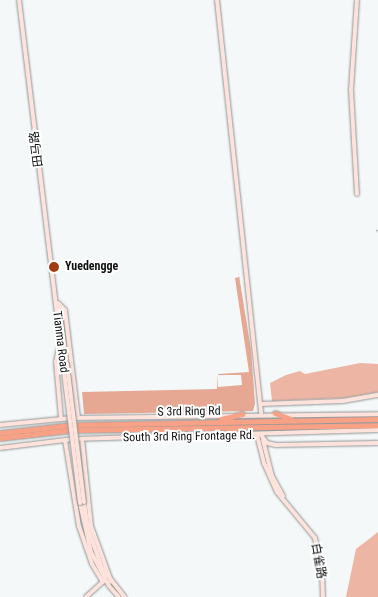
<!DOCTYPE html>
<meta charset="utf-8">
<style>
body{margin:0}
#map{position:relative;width:378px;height:597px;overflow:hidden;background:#f4f8f9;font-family:"Roboto Condensed","Noto Sans SC",sans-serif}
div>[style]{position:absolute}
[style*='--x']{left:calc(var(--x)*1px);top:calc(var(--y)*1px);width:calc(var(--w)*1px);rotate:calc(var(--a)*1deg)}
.green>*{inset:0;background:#edb6a4}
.forest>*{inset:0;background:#e6a893}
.roads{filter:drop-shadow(0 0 1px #929697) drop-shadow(0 0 1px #929697)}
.secondary>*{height:4px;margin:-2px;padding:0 2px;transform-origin:2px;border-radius:2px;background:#fde3db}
.highway>*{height:5px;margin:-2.5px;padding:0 2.5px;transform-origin:2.5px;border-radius:2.5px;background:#f7a286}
.rail>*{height:3px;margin-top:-1.5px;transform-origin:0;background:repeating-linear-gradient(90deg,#fff 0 4px,#7e8080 0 8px);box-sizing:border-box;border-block:1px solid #7e8080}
.bridges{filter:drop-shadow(0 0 1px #929697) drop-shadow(0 0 1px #929697)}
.secondary-bridge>*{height:4px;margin:-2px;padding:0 2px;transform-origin:2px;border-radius:2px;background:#fde3db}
.dots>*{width:14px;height:14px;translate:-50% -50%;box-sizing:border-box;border:2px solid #fff;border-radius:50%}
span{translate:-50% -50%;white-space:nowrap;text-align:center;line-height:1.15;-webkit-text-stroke:4px #fff;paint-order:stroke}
.street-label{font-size:12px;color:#0f1010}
.poi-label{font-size:12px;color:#0f1010;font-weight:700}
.left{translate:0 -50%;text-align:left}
</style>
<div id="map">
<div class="green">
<div style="clip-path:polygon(360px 363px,378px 364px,378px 392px,344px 398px,272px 401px,270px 383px,286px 375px,300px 371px,305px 374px)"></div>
<div style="clip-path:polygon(378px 532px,378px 597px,346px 597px,356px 549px)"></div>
</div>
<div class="forest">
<div style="clip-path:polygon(evenodd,238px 269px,251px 350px,255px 404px,253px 411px,84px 414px,82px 392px,217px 389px,218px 374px,249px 372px,235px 278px,239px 277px,238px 269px,218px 375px,241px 375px,242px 385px,218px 387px,218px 375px)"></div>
</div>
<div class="roads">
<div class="secondary">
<div style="--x:19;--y:0;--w:367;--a:83.1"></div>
<div style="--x:217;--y:0;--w:415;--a:83.9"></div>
<div style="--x:357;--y:194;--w:104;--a:-93.3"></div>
<div style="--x:351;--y:90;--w:90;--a:-86.2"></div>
<div style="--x:58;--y:303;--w:62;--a:81.6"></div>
<div style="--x:59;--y:304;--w:8;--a:45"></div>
<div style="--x:65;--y:310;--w:108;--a:83.1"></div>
<div style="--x:59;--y:347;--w:15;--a:101"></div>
<div style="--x:56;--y:362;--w:56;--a:84.9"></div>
<div style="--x:261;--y:404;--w:82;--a:-2.1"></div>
<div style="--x:343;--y:401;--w:36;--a:-10"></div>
<div style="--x:0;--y:425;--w:72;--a:-5.6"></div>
<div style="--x:72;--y:418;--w:306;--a:-0.7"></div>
<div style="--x:257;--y:435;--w:29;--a:76"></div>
<div style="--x:264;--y:463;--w:32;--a:66"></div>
<div style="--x:277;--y:492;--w:60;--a:50.4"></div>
<div style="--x:315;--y:538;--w:33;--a:78"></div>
<div style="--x:322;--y:570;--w:27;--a:88"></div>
<div style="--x:261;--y:435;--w:10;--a:53"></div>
<div style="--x:267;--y:443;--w:9;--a:13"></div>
<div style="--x:276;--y:445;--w:102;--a:-1.1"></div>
<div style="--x:82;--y:439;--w:87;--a:84.1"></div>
<div style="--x:91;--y:526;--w:59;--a:70"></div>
<div style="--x:65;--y:440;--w:87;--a:80.8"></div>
<div style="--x:79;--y:526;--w:40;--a:71.1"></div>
<div style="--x:92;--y:564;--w:21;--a:59"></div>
<div style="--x:263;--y:440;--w:37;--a:76"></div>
<div style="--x:272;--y:476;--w:23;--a:61"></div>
<div style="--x:0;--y:448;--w:74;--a:-7"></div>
<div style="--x:73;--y:439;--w:305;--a:-1.7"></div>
<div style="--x:84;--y:502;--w:27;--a:82"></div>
<div style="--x:88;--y:529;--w:41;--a:70.3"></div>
<div style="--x:102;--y:568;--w:37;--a:52"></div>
<div style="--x:80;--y:503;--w:50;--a:77.3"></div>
<div style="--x:91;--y:552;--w:38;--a:62"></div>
<div style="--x:109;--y:586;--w:15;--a:48"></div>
<div style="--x:86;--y:597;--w:25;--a:-42"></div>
</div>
<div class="highway">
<div style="--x:275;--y:413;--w:17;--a:21"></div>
<div style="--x:221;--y:419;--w:22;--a:-13"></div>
<div style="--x:158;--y:430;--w:19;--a:21"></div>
<div style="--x:0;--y:433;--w:71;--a:-6.4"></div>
<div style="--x:71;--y:425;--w:307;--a:-1.1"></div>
<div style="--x:217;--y:436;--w:22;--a:-18"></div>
<div style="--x:0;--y:438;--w:72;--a:-6.3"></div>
<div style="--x:72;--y:430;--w:306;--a:-0.9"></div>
</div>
</div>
<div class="rail">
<div style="--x:377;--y:231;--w:1;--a:-45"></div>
</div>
<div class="bridges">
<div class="secondary-bridge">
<div style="--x:63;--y:364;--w:140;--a:83"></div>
<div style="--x:67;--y:364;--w:139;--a:83"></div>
</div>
</div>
<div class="dots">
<div style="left:54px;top:267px;background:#a03b12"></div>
</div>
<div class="street-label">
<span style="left:37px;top:149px;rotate:-97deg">田马路</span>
<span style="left:60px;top:342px;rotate:83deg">Tianma Road</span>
<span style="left:189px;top:412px;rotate:-1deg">S 3rd Ring Rd</span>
<span style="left:189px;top:437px;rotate:-1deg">South 3rd Ring Frontage Rd.</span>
<span style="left:318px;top:561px;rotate:80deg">白雀路</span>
</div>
<div class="poi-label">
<span class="left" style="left:65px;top:267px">Yuedengge</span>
</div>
</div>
